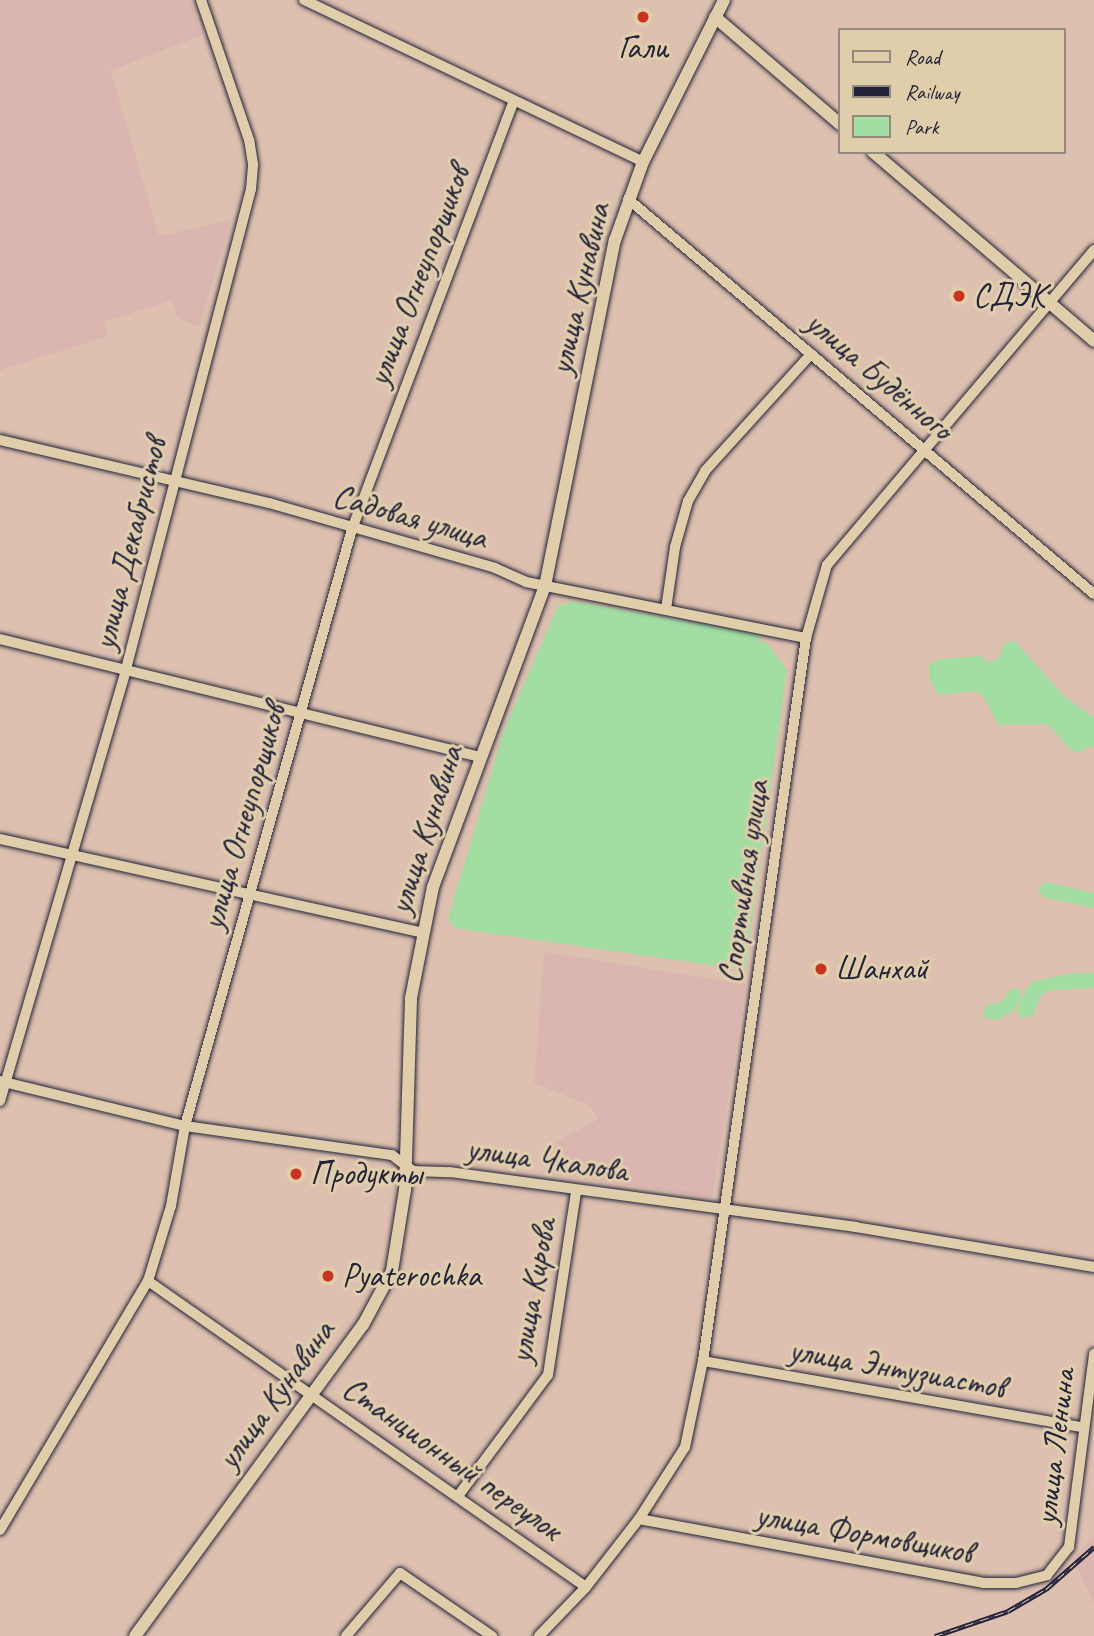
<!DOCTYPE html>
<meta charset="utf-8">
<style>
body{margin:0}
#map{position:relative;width:1094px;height:1636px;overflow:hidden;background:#ddc0af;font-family:Caveat,sans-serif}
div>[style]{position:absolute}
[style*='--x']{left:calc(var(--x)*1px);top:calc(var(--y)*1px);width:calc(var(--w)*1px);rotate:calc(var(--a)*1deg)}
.built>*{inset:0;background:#dbb6b1}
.green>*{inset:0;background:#a2dda2}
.roads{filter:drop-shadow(0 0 2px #22223b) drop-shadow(0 0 2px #22223b)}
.minor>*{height:10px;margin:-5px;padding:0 5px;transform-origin:5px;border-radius:5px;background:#e0ceab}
.major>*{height:12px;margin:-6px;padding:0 6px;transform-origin:6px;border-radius:6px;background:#e0ceab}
.rail>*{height:5px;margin-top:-2.5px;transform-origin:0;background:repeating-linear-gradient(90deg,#e0ceab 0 8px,#22223b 0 16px);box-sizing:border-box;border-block:2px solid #22223b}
.dots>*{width:19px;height:19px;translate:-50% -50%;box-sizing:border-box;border:4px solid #e0ceab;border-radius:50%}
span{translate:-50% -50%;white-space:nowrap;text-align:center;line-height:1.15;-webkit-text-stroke:6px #e0ceab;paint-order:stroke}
.poi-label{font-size:33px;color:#22223b}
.left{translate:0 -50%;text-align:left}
.street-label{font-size:33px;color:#22223b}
.legend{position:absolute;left:838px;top:28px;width:228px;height:126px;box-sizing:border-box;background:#e0ceab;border:2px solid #94897e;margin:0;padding:9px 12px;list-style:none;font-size:21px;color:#22223b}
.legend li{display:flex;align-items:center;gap:14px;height:35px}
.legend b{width:35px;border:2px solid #94897e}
</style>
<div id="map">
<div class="built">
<div style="clip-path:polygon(0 0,191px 0,202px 35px,111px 71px,159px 236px,231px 220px,199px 327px,178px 318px,172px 300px,104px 322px,108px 336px,0 370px)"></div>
<div style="clip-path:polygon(544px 952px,746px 984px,712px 1198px,548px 1173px,556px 1142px,598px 1119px,591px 1106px,534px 1083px)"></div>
<div style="clip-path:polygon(1094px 1535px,1094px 1603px,1073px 1560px)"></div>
</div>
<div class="green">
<div style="clip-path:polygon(573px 601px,757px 634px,761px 639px,758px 641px,767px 643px,787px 670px,745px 970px,455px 928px,448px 919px,504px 730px,558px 606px)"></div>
<div style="clip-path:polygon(1015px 641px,1064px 696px,1094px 718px,1094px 746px,1074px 753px,1047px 724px,998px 725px,983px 696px,975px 691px,939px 695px,930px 681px,929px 665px,939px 659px,981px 656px,988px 662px,999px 658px,1005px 643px)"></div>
<div style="clip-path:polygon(1045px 882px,1094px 893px,1094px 908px,1043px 897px,1038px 889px)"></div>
<div style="clip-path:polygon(1074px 973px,1094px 973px,1094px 988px,1051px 990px,1040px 996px,1033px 1016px,1020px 1018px,1017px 1011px,1026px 989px,1034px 981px)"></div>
<div style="clip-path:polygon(1017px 988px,1022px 996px,1015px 1009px,998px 1020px,984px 1018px,985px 1006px,1003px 1001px,1010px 989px)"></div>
</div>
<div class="roads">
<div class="minor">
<div style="--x:304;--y:0;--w:376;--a:25.5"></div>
<div style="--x:628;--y:199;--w:611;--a:40.29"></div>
<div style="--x:0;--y:440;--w:276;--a:13.2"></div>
<div style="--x:269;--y:503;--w:235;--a:16"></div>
<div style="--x:495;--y:568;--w:34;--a:24"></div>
<div style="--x:526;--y:582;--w:286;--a:11.3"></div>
<div style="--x:666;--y:609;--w:63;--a:-81.7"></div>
<div style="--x:675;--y:547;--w:48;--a:-74.2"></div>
<div style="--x:688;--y:501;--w:34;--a:-60"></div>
<div style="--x:705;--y:471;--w:158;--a:-47.8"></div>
<div style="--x:0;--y:639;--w:493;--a:13.8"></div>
<div style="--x:0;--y:839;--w:431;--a:12.5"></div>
<div style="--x:0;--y:1081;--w:190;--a:13.7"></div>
<div style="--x:185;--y:1126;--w:209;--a:8"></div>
<div style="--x:392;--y:1155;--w:26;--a:37"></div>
<div style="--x:413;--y:1171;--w:37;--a:2"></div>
<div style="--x:450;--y:1172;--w:409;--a:7.7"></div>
<div style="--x:855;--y:1227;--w:242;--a:9.5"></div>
<div style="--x:0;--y:1101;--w:450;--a:-73.7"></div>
<div style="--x:126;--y:669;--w:496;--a:-75.4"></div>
<div style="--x:251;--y:189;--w:25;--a:-85"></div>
<div style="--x:253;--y:164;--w:24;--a:-99"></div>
<div style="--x:249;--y:140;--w:148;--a:-108.9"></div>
<div style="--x:148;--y:1281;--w:534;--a:34.94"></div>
<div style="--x:703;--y:1361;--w:385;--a:9.9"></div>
<div style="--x:458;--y:1496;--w:151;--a:-53.4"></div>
<div style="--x:548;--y:1375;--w:186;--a:-81.3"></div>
<div style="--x:639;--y:1519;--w:351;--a:10.5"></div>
<div style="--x:984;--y:1583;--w:32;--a:0"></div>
<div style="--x:1016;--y:1583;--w:32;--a:-14"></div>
<div style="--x:1047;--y:1575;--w:36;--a:-52"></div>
<div style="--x:1069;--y:1547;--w:195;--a:-82.6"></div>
<div style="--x:0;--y:1530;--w:290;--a:-59.3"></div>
<div style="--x:148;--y:1281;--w:78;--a:-73"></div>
<div style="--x:171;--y:1206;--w:81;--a:-80.1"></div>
<div style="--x:185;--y:1126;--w:620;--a:-74.37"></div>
<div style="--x:352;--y:529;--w:456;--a:-69.3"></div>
<div style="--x:346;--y:1636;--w:83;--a:-49.4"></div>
<div style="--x:400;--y:1573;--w:112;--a:34.4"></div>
<div style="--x:539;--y:1636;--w:68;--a:-46.2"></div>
<div style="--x:586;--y:1587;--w:86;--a:-52.1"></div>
<div style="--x:639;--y:1519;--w:85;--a:-57.4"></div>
<div style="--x:685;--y:1447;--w:88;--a:-78.2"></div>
<div style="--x:703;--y:1361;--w:730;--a:-81.89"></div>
<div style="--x:806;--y:638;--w:76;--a:-74"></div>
<div style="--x:827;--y:565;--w:413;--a:-49.7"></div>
</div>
<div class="major">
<div style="--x:715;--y:17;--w:165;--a:40.6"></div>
<div style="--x:873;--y:152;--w:291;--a:40.5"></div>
<div style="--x:135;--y:1636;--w:386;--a:-53.8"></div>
<div style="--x:363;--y:1325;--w:61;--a:-61.8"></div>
<div style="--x:392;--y:1271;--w:82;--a:-80.9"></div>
<div style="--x:405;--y:1190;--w:192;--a:-88.2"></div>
<div style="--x:411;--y:998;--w:113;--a:-78.8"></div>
<div style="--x:433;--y:887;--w:321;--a:-69.6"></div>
<div style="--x:545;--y:586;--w:353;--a:-78.6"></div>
<div style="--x:615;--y:240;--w:83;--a:-70.3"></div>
<div style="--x:643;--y:162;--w:181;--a:-63.4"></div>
</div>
</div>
<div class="rail">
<div style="--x:935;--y:1636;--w:77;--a:-18.9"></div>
<div style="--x:1008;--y:1611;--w:44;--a:-30.1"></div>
<div style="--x:1046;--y:1589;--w:64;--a:-41.2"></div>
</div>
<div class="dots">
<div style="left:643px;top:17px;background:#c8321e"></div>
<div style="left:959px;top:296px;background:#c8321e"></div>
<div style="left:821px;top:969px;background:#c8321e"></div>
<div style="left:296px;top:1174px;background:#c8321e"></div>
<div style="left:328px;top:1276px;background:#c8321e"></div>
</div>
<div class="poi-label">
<span style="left:643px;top:48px">Гали</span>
<span class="left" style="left:973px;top:296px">СДЭК</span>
<span class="left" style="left:835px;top:969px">Шанхай</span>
<span class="left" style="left:310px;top:1174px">Продукты</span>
<span class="left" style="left:342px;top:1276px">Pyaterochka</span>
</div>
<div class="street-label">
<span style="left:419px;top:276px;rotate:-69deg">улица Огнеупорщиков</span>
<span style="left:580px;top:289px;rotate:-77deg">улица Кунавина</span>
<span style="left:879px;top:376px;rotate:40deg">улица Будённого</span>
<span style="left:410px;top:517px;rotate:16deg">Садовая улица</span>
<span style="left:130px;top:544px;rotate:-76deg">улица Декабристов</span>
<span style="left:244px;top:817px;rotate:-74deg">улица Огнеупорщиков</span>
<span style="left:426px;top:830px;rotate:-72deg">улица Кунавина</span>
<span style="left:744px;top:882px;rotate:-82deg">Спортивная улица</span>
<span style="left:547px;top:1160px;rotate:8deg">улица Чкалова</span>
<span style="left:533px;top:1291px;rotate:-80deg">улица Кирова</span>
<span style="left:897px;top:1369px;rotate:10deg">улица Энтузиастов</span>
<span style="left:276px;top:1395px;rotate:-54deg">улица Кунавина</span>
<span style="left:1055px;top:1447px;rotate:-83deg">улица Ленина</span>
<span style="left:452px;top:1459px;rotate:35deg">Станционный переулок</span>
<span style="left:864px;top:1534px;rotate:10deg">улица Формовщиков</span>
</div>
<ul class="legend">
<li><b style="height:9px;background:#e0ceab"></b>Road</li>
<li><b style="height:9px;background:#22223b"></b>Railway</li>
<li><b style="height:19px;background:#a2dda2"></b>Park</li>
</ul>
</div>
